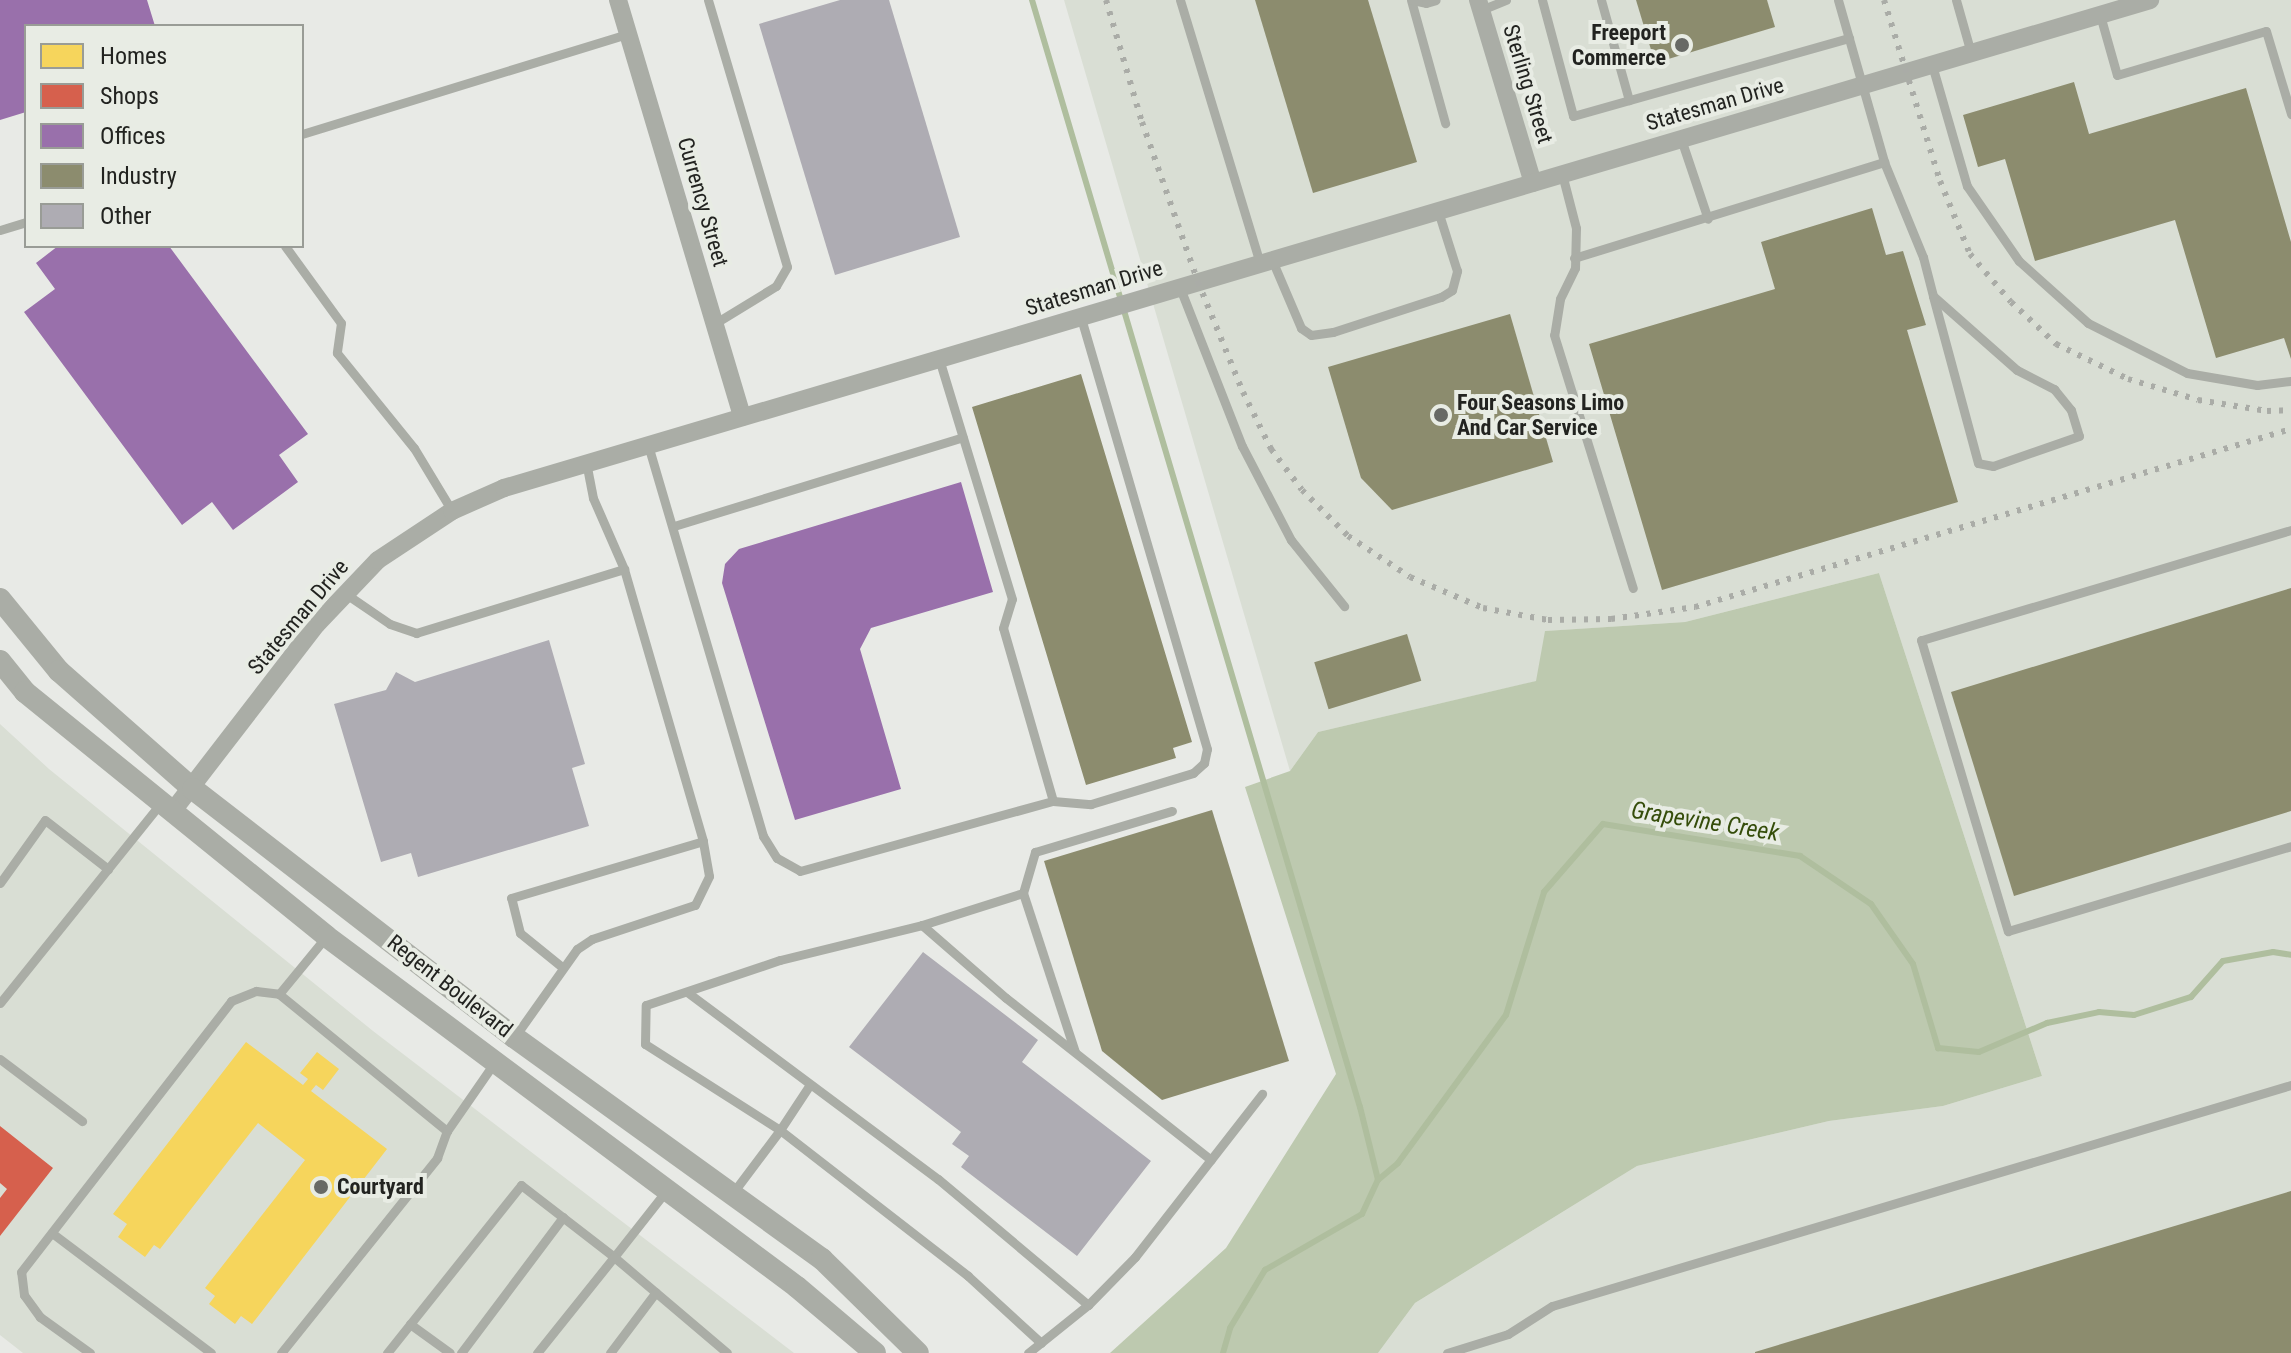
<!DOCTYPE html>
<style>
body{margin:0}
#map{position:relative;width:2291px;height:1353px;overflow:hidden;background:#e8eae6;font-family:"Roboto Condensed",sans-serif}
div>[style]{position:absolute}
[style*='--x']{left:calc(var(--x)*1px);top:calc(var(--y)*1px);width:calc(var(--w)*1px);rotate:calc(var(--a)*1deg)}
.built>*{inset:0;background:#d9ded4}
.forest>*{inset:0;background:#bdc9af}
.homes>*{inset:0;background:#f6d55c}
.shops>*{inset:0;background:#d6604d}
.offices>*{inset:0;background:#9970ab}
.industry>*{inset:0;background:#8c8c6e;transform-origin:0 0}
.stream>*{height:6px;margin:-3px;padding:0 3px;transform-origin:3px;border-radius:3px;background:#afbe9e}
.building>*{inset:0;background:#aeacb3}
.service>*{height:9px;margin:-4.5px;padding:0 4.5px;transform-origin:4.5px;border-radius:4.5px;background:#aaada6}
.minor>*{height:18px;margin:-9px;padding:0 9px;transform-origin:9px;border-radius:9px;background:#aaada6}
.tertiary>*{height:22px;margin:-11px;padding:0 11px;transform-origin:11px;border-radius:11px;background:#aaada6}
.rail>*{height:6px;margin-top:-3px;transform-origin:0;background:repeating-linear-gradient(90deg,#aaaca7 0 4px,transparent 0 12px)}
.dots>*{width:22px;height:22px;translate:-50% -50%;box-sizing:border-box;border:4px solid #e8ece4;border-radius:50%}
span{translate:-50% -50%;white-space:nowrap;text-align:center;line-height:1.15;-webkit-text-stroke:8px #e8ece4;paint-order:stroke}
.poi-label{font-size:22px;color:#222320;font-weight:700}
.right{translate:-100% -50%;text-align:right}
.left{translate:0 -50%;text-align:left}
.street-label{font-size:22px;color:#222320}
.water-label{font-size:24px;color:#354d0a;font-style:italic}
.legend{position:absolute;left:24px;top:24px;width:280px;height:224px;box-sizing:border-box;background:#e8ece4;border:2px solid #999c96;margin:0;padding:10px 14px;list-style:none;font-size:24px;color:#222320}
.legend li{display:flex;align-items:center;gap:16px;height:40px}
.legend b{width:40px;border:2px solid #999c96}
</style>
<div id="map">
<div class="built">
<div style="clip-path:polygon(1064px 0,2291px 0,2291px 1353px,1378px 1353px,1415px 1303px,1637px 1166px,1829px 1121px,1943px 1106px,2042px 1076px,1879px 573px,1685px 622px,1546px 631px,1537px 681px,1318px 732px,1290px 771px)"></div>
<div style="clip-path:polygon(0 724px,49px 769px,373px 1031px,794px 1353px,23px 1353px,0 1335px)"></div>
</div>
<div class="forest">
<div style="clip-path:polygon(1879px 573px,2042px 1076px,1943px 1106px,1829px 1121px,1637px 1166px,1415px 1303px,1378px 1353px,1110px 1353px,1226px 1248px,1336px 1074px,1245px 787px,1290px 771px,1318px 732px,1536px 681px,1545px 631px,1685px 622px)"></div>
</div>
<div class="homes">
<div style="clip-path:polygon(246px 1042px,303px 1085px,308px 1079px,300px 1073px,317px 1052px,339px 1069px,323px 1090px,316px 1085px,311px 1091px,387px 1149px,252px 1324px,241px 1316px,235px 1324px,209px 1304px,215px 1296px,205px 1288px,305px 1160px,258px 1123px,160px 1249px,154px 1245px,145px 1257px,118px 1237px,127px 1224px,113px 1214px)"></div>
</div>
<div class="shops">
<div style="clip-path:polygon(0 1126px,53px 1168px,0 1236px,0 1198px,7px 1189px,0 1183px)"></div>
</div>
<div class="offices">
<div style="clip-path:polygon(0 0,147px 0,155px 26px,26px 26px,26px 112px,0 120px)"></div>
<div style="clip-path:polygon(58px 246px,169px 246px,308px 434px,279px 455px,298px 482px,233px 530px,212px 502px,182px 525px,24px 312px,55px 289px,36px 263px)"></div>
<div style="clip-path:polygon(961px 482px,993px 592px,871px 628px,860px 649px,901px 789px,795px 820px,722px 583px,725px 564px,739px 549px)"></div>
</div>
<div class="industry">
<div style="clip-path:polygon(1255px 0,1368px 0,1417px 162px,1313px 193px)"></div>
<div style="clip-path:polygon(1636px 0,1767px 0,1775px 27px,1655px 63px)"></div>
<div style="clip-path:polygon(2074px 82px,2089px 134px,2246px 88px,2291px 242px,2291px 359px,2284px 338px,2216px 358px,2175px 220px,2035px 261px,2005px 159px,1978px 167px,1963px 115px)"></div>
<div style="clip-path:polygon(1872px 208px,1886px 255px,1903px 251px,1926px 325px,1907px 330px,1958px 502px,1662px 590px,1589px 344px,1775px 289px,1761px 242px)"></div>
<div style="clip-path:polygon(1510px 314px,1553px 462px,1392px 510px,1361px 478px,1328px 367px)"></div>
<div style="clip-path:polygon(1081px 374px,1192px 742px,1173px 748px,1176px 758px,1086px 785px,972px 407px)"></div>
<div style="clip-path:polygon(2291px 588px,2291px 811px,2014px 896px,1951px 692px)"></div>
<div style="left:1407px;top:634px;width:49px;height:97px;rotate:73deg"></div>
<div style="clip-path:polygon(1212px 810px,1289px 1061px,1162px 1100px,1102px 1051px,1044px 861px)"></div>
<div style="clip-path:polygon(2291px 1191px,2291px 1353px,1755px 1353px,1755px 1352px)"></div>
</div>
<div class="stream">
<div style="--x:1032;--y:0;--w:1155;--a:73.5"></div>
<div style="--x:1360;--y:1107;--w:75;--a:76.1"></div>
<div style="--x:1223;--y:1353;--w:26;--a:-74"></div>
<div style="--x:1230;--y:1328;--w:68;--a:-58.9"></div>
<div style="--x:1265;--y:1270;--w:112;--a:-30"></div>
<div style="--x:1362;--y:1214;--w:38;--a:-65"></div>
<div style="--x:1378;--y:1180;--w:26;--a:-40"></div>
<div style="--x:1398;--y:1163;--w:183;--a:-53.9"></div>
<div style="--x:1506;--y:1015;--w:129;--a:-72.8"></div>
<div style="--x:1544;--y:892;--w:90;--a:-49.1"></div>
<div style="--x:1603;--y:824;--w:200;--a:9.2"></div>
<div style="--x:1800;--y:856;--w:86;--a:34.1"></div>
<div style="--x:1871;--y:904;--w:73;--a:55"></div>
<div style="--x:1913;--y:964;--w:88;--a:73.4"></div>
<div style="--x:1938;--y:1048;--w:41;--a:5.6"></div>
<div style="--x:1979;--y:1052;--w:74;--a:-23.1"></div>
<div style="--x:2047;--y:1023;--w:53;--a:-11.9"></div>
<div style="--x:2099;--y:1012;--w:35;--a:5"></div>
<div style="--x:2134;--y:1015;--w:60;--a:-17.5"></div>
<div style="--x:2191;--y:997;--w:48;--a:-48.4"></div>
<div style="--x:2223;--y:961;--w:51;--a:-10.2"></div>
<div style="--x:2273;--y:952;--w:18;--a:9"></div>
</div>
<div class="building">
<div style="clip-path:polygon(840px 0,889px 0,960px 237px,835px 275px,759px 24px)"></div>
<div style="clip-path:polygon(549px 640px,585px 764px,572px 768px,589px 826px,418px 877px,411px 853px,381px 862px,334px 704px,386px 690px,396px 672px,415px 682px)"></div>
<div style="clip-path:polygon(923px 952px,1038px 1040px,1022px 1062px,1151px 1161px,1077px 1256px,961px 1167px,969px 1156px,952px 1144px,961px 1132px,849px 1047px)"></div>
</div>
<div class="service">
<div style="--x:708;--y:0;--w:278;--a:73.5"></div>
<div style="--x:787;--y:267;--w:22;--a:120"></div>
<div style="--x:776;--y:286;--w:73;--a:148.5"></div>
<div style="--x:1180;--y:0;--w:276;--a:73.1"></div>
<div style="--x:1411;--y:0;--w:128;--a:74.5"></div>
<div style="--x:1412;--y:0;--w:14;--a:12"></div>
<div style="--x:1426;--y:3;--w:10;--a:-17"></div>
<div style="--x:1542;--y:0;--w:120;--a:75"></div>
<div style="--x:1573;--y:116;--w:287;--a:-15.8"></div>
<div style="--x:1601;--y:0;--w:104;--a:74.4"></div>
<div style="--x:1838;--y:0;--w:168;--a:74.1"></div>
<div style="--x:1884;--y:162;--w:103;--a:67.7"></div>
<div style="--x:1923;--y:257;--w:40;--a:75.6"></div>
<div style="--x:1933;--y:296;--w:112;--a:41.4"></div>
<div style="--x:2017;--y:370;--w:42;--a:27.2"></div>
<div style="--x:2054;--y:389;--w:27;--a:51"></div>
<div style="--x:2071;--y:410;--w:27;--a:73"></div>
<div style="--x:2079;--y:436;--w:91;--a:160.8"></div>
<div style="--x:1993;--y:466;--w:15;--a:-169"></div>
<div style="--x:1978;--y:463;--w:173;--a:-105.1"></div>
<div style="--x:1956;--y:0;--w:55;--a:74.2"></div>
<div style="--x:1481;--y:10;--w:27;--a:-22"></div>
<div style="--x:2100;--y:15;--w:62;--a:74.2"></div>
<div style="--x:2117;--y:75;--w:155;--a:-16.5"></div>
<div style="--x:2266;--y:31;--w:87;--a:73.2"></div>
<div style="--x:1932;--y:65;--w:126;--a:73.9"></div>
<div style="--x:1967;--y:186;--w:91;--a:55.3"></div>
<div style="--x:2019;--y:261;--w:93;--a:41.9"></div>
<div style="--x:2088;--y:323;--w:111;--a:26.8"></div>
<div style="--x:2187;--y:373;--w:71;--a:9.7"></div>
<div style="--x:2257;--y:385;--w:34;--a:-7"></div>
<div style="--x:302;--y:134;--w:341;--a:-17.1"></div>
<div style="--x:1681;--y:139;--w:84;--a:71.4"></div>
<div style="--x:1562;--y:174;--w:56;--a:75.5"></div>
<div style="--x:1576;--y:228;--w:40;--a:91.4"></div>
<div style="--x:1575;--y:268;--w:34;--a:116"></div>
<div style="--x:1560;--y:299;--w:36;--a:99"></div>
<div style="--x:1554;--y:335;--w:265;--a:72.7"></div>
<div style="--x:0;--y:230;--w:27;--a:-17"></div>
<div style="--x:285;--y:246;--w:95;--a:54"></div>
<div style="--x:341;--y:323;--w:30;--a:98"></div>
<div style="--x:337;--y:353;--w:122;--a:51"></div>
<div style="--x:414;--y:448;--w:74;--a:58.9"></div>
<div style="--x:1574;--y:258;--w:325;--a:-17.2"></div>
<div style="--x:1272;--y:260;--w:74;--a:66.9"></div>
<div style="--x:1301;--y:328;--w:12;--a:35"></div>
<div style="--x:1311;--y:335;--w:22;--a:-8"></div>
<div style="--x:1333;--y:332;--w:114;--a:-18"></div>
<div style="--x:1441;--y:297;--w:13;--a:-32"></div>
<div style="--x:1452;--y:290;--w:20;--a:-75"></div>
<div style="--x:1457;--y:271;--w:63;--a:-107.6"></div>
<div style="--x:1180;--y:288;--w:170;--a:68.6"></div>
<div style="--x:1242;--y:446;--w:106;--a:62.5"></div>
<div style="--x:1291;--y:540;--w:85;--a:51.2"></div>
<div style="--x:648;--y:445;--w:408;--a:73.6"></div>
<div style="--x:763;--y:836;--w:26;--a:58"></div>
<div style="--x:777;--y:858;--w:26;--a:29"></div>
<div style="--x:800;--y:871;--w:263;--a:-15.5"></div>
<div style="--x:1053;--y:801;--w:180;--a:-106.1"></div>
<div style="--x:1003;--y:628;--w:30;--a:-73"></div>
<div style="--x:1012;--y:599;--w:251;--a:-106.9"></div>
<div style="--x:674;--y:526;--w:302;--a:-17.1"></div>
<div style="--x:2291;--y:530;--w:386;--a:163.4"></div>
<div style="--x:1921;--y:640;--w:304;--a:73.4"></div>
<div style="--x:2008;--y:931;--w:295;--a:-16.7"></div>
<div style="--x:346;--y:594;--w:53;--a:34.3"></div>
<div style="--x:390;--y:624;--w:28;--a:19"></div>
<div style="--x:416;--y:633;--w:218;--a:-17.1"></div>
<div style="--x:1053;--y:801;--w:38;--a:5"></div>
<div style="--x:1091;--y:804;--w:107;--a:-16.9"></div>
<div style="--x:1193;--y:773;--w:15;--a:-42"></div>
<div style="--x:1204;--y:763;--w:14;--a:-78"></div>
<div style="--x:1207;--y:749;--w:450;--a:-106.3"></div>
<div style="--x:0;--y:883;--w:77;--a:-54.5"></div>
<div style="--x:45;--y:820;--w:80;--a:37.9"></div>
<div style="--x:1023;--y:893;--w:43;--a:-73.7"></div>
<div style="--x:1035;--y:852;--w:143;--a:-16.7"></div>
<div style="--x:922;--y:925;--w:106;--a:-17.6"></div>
<div style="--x:1023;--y:893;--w:167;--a:71.9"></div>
<div style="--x:562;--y:967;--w:54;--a:-141"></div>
<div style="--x:520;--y:933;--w:36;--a:-104"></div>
<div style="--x:511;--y:898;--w:200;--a:-16.5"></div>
<div style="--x:687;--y:992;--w:313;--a:36.7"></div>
<div style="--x:938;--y:1179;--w:196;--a:40"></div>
<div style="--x:279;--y:994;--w:217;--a:39.2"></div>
<div style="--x:0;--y:1003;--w:257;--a:-51.2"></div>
<div style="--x:516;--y:1035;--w:105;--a:-54.7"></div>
<div style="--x:577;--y:949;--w:18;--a:-34"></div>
<div style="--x:592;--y:939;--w:108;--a:-18.3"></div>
<div style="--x:695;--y:905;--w:32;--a:-64"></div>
<div style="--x:709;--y:876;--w:36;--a:-100"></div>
<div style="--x:703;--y:841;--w:283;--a:-106.2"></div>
<div style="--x:624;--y:569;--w:77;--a:-113.6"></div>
<div style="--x:593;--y:498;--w:36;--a:-101"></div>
<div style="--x:0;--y:1059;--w:103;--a:37.1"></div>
<div style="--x:809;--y:1086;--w:53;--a:123.4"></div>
<div style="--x:780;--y:1130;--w:238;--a:37.8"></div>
<div style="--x:968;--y:1276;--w:99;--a:42.5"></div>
<div style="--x:732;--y:1194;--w:80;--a:-53.1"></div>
<div style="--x:780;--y:1130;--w:160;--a:-147.5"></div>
<div style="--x:645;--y:1044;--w:39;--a:-89"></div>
<div style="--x:646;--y:1005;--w:141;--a:-18.6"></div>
<div style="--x:780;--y:960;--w:146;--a:-13.8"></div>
<div style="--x:922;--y:925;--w:111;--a:41"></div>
<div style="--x:1006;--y:998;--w:261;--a:38.3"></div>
<div style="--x:52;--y:1233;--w:199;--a:37"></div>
<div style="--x:410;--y:1324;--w:49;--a:35.9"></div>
<div style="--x:90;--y:1353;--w:62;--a:-144.2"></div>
<div style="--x:40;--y:1317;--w:27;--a:-126"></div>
<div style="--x:24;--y:1295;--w:23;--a:-97"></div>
<div style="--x:21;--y:1272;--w:343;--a:-52.2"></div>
<div style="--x:231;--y:1001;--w:27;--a:-22"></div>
<div style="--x:256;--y:991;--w:23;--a:7"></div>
<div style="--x:279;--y:994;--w:72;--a:-50.6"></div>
<div style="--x:281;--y:1353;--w:250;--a:-51.3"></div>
<div style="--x:437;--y:1158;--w:29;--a:-70"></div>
<div style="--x:447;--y:1131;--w:83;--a:-55.3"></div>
<div style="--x:387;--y:1353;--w:215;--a:-51.4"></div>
<div style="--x:521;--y:1185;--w:118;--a:37.7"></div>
<div style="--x:614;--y:1257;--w:84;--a:-51.8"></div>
<div style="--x:461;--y:1353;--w:170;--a:-53.1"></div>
<div style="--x:537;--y:1353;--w:123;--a:-51.3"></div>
<div style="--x:614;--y:1257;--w:148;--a:40.3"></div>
<div style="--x:610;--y:1353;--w:76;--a:-53"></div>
<div style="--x:1028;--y:1353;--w:77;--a:-38.7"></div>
<div style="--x:1088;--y:1305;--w:67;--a:-45.6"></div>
<div style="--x:1135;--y:1257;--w:207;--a:-52.1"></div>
<div style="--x:1447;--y:1353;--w:64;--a:-17.3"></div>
<div style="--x:1508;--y:1334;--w:52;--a:-32.5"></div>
<div style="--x:1552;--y:1306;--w:771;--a:-16.65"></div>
</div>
<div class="minor">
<div style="--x:618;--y:0;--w:435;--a:73.4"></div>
<div style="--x:1478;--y:0;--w:191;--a:73.3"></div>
<div style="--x:172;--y:812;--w:237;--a:-52.4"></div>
<div style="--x:317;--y:624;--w:88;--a:-46.4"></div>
<div style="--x:378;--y:560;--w:89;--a:-33.5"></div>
<div style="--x:452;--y:511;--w:57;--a:-23.9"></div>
<div style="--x:504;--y:488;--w:1717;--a:-16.51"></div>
</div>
<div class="tertiary">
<div style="--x:0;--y:599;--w:93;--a:50.7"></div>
<div style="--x:59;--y:671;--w:179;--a:41.4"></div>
<div style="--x:193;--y:789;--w:406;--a:37.7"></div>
<div style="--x:514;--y:1037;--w:380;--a:35.8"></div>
<div style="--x:822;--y:1259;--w:134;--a:44.4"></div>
<div style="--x:0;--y:661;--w:40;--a:51"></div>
<div style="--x:25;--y:692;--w:387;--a:39"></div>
<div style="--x:326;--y:936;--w:587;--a:36.69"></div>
<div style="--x:797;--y:1287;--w:102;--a:40.2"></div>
</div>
<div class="rail">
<div style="--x:1106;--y:0;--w:127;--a:73.6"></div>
<div style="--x:1142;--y:122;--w:170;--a:70.7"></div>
<div style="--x:1198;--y:282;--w:119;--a:67.8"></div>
<div style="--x:1243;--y:392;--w:64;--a:63.8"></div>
<div style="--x:1271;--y:449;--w:51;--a:52.9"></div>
<div style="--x:1302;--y:490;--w:65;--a:45"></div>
<div style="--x:1348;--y:536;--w:74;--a:33.5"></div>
<div style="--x:1410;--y:577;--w:79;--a:23"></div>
<div style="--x:1483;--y:608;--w:66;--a:10.5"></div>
<div style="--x:1548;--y:620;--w:63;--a:-0.9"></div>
<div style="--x:1611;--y:619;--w:85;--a:-8.1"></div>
<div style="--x:1695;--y:607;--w:622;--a:-16.63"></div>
<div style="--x:1884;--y:0;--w:189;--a:72.8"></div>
<div style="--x:1940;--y:181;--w:79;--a:67.7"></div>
<div style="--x:1970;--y:254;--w:63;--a:49.5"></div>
<div style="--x:2011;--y:302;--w:62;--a:43"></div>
<div style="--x:2056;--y:344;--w:80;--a:25.9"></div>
<div style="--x:2128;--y:379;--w:73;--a:16.7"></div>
<div style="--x:2198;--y:400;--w:70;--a:9.1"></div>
<div style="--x:2267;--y:411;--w:24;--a:-2"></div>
</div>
<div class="dots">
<div style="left:1682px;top:45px;background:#676965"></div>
<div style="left:1441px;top:415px;background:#676965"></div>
<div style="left:321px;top:1187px;background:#676965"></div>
</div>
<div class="poi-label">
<span class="right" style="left:1666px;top:45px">Freeport<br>Commerce</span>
<span class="left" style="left:1457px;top:415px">Four Seasons Limo<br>And Car Service</span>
<span class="left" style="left:337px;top:1187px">Courtyard</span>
</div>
<div class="street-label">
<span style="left:1528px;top:84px;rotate:73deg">Sterling Street</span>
<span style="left:1715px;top:104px;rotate:-16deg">Statesman Drive</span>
<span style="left:703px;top:202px;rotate:74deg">Currency Street</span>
<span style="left:1094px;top:288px;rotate:-17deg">Statesman Drive</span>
<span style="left:298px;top:617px;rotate:-50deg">Statesman Drive</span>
<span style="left:450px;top:986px;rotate:38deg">Regent Boulevard</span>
</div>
<div class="water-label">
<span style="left:1705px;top:822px;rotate:9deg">Grapevine Creek</span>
</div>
<ul class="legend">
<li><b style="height:22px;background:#f6d55c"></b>Homes</li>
<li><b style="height:22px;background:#d6604d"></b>Shops</li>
<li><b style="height:22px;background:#9970ab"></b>Offices</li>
<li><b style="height:22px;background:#8c8c6e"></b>Industry</li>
<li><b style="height:22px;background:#aeacb3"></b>Other</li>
</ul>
</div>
